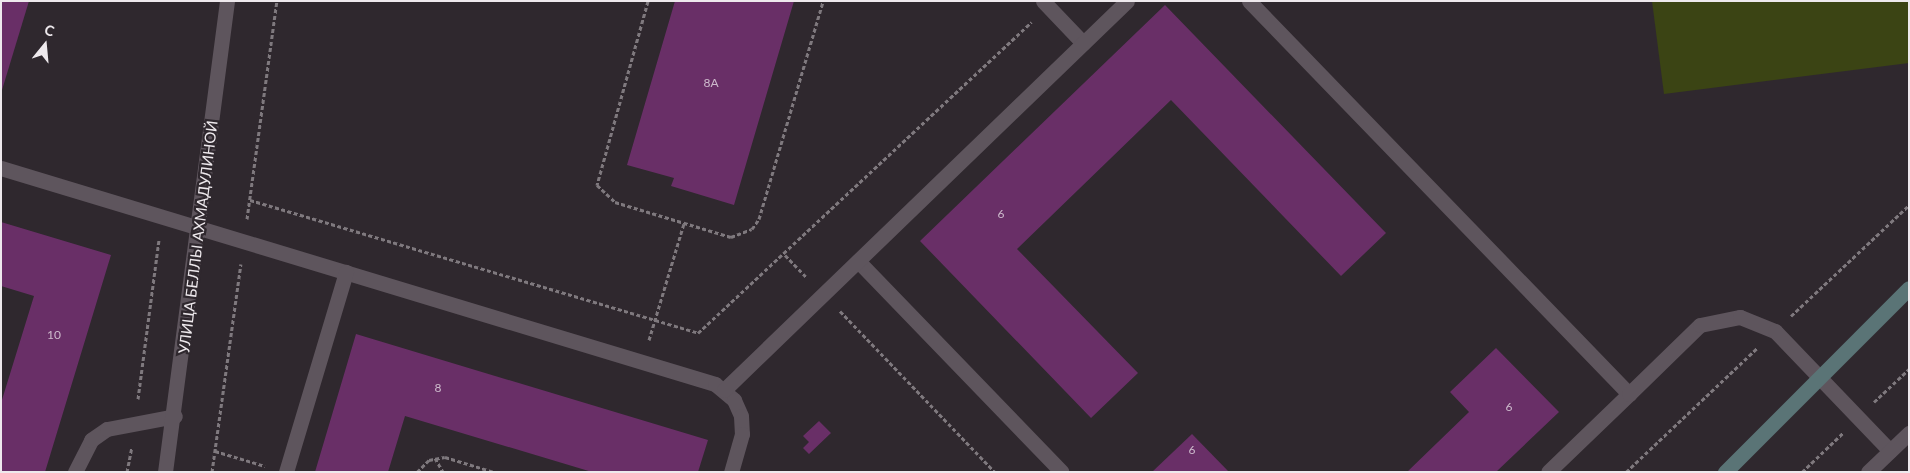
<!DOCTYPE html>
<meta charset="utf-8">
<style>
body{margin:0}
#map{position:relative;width:1910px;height:473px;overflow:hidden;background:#2f282e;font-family:Lato,sans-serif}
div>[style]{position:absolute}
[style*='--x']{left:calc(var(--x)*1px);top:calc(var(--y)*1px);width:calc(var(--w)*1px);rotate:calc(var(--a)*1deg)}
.green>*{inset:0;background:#3b4414}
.building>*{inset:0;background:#692f67}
.path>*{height:3px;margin-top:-1.5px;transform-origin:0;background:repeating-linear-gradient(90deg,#7f797e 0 4px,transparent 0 6.5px)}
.lane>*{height:15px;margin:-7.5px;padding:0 7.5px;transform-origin:7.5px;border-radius:7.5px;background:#5e555d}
.street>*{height:15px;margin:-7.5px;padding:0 7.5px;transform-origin:7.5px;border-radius:7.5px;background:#5e555d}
.secondary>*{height:15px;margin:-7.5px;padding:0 7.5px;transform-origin:7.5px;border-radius:7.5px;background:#5a7476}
span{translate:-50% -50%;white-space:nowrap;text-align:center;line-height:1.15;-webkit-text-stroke:4.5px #2f282e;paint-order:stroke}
.number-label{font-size:12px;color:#cdbacc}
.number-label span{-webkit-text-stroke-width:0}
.street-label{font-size:15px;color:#eee9ed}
.frame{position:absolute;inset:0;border:2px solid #eee9ed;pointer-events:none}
.north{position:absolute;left:20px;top:20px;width:50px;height:50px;-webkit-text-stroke:4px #2f282e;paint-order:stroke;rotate:17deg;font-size:14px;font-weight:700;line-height:20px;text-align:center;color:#eee9ed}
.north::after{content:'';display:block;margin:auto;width:18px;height:22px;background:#eee9ed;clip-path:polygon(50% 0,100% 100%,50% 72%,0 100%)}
</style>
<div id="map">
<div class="green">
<div style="clip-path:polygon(1652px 1px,1909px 1px,1909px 63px,1664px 94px)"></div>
</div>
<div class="building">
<div style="clip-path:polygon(1px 1px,29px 1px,2px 90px,1px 90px)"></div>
<div style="clip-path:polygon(675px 1px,794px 1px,734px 205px,671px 186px,674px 178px,627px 165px)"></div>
<div style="clip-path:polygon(1165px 5px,1386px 233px,1341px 276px,1171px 100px,1017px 249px,1138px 373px,1091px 418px,920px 241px)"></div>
<div style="clip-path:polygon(1px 222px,111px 255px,45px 472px,1px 472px,1px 403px,34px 296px,1px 286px)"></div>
<div style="clip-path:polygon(356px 334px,708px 440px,698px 472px,592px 472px,405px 416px,388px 472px,315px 472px)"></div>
<div style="clip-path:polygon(1496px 348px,1559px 412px,1496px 472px,1407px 472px,1469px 412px,1450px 392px)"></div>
<div style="clip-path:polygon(819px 421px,831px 433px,809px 454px,803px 448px,809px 442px,803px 436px)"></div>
<div style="clip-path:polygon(1192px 434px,1229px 472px,1152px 472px)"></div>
</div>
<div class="path">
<div style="--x:648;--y:1;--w:191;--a:105.5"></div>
<div style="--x:597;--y:185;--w:25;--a:43"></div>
<div style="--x:615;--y:202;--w:121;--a:16.8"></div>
<div style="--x:731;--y:237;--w:22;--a:-21"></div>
<div style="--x:752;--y:229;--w:12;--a:-55"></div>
<div style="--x:759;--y:219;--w:227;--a:-73.6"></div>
<div style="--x:250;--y:200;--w:467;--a:16.5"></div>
<div style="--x:698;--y:333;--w:456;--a:-43"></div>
<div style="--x:247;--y:219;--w:220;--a:-82.2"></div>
<div style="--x:785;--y:255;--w:32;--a:46"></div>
<div style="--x:840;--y:311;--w:223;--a:46.1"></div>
<div style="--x:1791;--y:316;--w:162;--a:-43.2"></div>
<div style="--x:649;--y:340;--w:122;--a:-73.3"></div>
<div style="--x:138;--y:399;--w:161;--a:-82.5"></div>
<div style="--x:1874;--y:402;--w:48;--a:-43.3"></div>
<div style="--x:215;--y:451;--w:52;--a:16.7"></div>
<div style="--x:435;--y:458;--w:16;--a:60"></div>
<div style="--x:127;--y:472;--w:25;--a:-79"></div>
<div style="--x:212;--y:472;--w:210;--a:-82.1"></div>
<div style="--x:417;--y:472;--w:17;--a:-45"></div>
<div style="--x:429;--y:460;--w:16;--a:-11"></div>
<div style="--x:445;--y:457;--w:51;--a:17"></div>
<div style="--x:1626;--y:472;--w:180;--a:-43.4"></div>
<div style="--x:1802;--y:472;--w:57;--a:-43.6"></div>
</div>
<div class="lane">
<div style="--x:1043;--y:1;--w:58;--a:46.4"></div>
<div style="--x:1249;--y:1;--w:547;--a:45.96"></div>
<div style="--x:1629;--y:394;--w:112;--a:136.1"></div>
<div style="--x:1;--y:168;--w:746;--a:16.83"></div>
<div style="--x:715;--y:384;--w:25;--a:40"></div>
<div style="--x:734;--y:400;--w:17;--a:66"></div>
<div style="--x:741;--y:416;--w:18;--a:87"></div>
<div style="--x:742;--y:434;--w:40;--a:106"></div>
<div style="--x:858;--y:261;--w:293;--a:46"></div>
<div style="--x:724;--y:390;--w:560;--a:-43.99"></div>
<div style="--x:1629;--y:394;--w:99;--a:-44.2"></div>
<div style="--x:1700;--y:325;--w:41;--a:-11.3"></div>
<div style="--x:1740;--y:317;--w:38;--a:22"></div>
<div style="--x:1775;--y:331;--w:166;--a:46.2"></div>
<div style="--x:75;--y:472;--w:36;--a:-63"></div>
<div style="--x:91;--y:440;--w:19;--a:-35"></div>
<div style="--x:107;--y:429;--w:69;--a:-10.8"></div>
<div style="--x:286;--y:472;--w:209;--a:-73.3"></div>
<div style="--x:1868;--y:472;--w:57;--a:-43.6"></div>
</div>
<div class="street">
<div style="--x:165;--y:472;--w:475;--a:-82.5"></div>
</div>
<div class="secondary">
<div style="--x:1725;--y:472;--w:260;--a:-45"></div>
</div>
<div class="number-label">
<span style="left:711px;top:83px">8А</span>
<span style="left:1001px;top:214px">6</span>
<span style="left:54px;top:335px">10</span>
<span style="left:438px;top:388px">8</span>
<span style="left:1509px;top:407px">6</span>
<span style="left:1192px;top:450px">6</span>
</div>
<div class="street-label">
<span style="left:198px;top:237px;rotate:-83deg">УЛИЦА БЕЛЛЫ АХМАДУЛИНОЙ</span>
</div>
<div class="frame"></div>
<div class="north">С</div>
</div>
